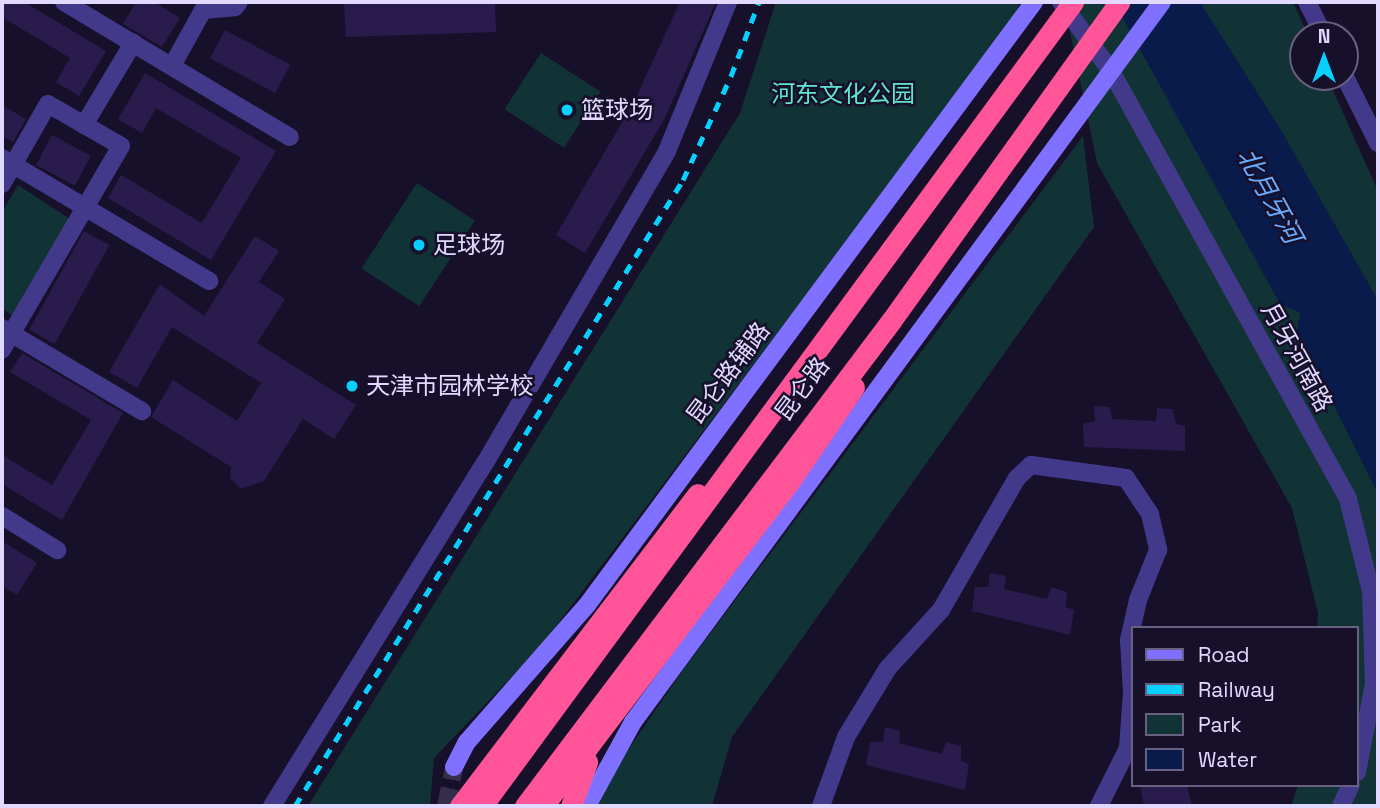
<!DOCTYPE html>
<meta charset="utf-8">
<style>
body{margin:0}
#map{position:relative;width:1380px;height:808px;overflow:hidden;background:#17102b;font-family:"Space Grotesk","Noto Sans SC",sans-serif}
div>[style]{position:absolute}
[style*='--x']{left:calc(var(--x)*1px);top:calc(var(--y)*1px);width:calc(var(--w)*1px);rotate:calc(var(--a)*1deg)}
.green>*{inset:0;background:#123335;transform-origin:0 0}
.water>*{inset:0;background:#091b4b}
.building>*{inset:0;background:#291b4c;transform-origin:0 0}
.secondary-tunnel>*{height:18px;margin-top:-9px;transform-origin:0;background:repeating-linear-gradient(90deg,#352e4b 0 18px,transparent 0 27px)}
.street>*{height:18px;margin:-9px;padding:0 9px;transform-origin:9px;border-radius:9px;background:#43398b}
.secondary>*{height:18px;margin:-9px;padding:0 9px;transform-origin:9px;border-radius:9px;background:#8070ff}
.highway>*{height:21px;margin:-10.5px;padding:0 10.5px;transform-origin:10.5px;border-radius:10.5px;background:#ff5497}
.rail>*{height:5px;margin-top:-2.5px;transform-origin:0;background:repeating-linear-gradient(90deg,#05d0ff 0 10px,transparent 0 19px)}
.dots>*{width:19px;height:19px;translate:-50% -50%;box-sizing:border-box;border:4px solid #17102b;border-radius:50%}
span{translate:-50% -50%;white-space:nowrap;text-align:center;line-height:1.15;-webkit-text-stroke:5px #17102b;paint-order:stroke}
.park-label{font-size:24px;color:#5fe5d0}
.poi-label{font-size:24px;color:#e1d9ff}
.left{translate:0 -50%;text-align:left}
.street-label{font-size:24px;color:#e1d9ff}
.water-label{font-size:26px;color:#67abff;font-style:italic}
.frame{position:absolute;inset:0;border:4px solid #e1d9ff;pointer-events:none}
.legend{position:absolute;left:1131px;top:626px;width:228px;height:161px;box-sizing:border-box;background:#17102b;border:2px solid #686080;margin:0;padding:9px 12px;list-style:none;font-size:21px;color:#e1d9ff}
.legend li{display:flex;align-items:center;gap:14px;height:35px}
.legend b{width:35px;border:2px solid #686080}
.north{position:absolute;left:1289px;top:21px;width:70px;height:70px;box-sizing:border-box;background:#17102b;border:2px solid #686080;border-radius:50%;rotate:0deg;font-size:19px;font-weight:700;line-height:28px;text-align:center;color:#e1d9ff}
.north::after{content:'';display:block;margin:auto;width:24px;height:32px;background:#05d0ff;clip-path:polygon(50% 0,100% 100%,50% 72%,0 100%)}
</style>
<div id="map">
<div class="green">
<div style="clip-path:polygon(776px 2px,1019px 2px,1016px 17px,541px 646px,434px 758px,430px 806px,308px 806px,740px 113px)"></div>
<div style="clip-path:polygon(1064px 2px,1293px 2px,1308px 35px,1303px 35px,1303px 77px,1327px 77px,1378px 191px,1378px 806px,1291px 806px,1298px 785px,1357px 785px,1357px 628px,1317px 628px,1318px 613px,1292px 508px,1097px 163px)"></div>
<div style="left:541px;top:53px;width:71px;height:67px;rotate:33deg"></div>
<div style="clip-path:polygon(1083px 136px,1094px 227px,732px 737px,712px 806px,596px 806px,628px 750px,683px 670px)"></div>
<div style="left:417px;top:183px;width:69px;height:102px;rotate:33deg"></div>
<div style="clip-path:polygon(18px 185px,70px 219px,14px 316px,2px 309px,2px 212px)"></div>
</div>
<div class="water">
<div style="clip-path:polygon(1114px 2px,1200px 2px,1281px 130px,1378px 300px,1378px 494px,1297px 331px,1300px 313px,1280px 304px)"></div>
</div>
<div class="building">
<div style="clip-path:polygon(2px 2px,24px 2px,106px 51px,79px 96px,56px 82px,70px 58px,2px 17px)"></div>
<div style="clip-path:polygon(136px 2px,154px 2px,180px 18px,162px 47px,123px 24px)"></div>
<div style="clip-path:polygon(344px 2px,495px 2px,496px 32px,346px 37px)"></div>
<div style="clip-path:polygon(680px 2px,716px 2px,665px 118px,585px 253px,556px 235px,634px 102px)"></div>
<div style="left:225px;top:30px;width:74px;height:32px;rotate:28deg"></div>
<div style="clip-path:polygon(145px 73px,276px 151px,211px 260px,108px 198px,121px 175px,202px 223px,241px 158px,156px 108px,142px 133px,118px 119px)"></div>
<div style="clip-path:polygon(2px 105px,26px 119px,13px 142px,2px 136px)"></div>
<div style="left:52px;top:135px;width:44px;height:34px;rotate:28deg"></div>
<div style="left:84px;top:231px;width:29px;height:113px;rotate:29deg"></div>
<div style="clip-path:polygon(255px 236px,279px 251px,259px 282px,285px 299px,257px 343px,356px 405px,334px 439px,303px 419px,264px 481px,241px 489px,230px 478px,231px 467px,151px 417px,173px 380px,237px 421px,261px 383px,172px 327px,137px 388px,109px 372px,160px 284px,204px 316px)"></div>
<div style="clip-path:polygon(22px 353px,123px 413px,62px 520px,2px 484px,2px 455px,52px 485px,91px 420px,10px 372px)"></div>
<div style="clip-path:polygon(1094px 406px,1110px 407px,1112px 419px,1156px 421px,1157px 408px,1173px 409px,1176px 424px,1185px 426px,1185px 451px,1084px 447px,1083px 424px,1095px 421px)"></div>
<div style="clip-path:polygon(2px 541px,37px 563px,17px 595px,2px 586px)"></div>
<div style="clip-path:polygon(990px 573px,1006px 576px,1004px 589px,1047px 599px,1051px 587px,1067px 592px,1066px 607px,1074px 610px,1070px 635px,972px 611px,975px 587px,988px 587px)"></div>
<div style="clip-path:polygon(885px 727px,900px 731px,899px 743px,942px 754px,946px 742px,961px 746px,961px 761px,969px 764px,965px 790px,866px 765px,870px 742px,883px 742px)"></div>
<div style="clip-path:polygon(1140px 785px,1187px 785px,1192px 806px,1144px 806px)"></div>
</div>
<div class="secondary-tunnel">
<div style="--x:446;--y:806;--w:40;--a:-78"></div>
</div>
<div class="street">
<div style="--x:64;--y:2;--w:263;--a:30.9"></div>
<div style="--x:1061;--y:2;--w:85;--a:54.1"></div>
<div style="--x:1111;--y:71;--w:489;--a:61"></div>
<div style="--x:1348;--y:499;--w:95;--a:76"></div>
<div style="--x:1371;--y:591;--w:93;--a:88.2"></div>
<div style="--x:1374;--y:684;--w:90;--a:100.9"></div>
<div style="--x:1307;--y:2;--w:37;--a:63"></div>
<div style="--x:172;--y:66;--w:64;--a:-61"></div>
<div style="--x:203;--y:10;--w:32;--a:-5"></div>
<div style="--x:235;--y:7;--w:6;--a:-51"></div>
<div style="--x:1345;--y:77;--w:74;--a:63.4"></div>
<div style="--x:84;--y:125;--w:96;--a:-59.1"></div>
<div style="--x:2;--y:158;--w:241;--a:30.7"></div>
<div style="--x:2;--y:184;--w:92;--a:-60.1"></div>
<div style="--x:48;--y:104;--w:84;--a:29.9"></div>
<div style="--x:121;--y:146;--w:236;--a:120.3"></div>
<div style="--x:2;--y:328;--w:163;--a:30.7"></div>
<div style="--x:2;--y:516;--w:65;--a:31.7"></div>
<div style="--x:272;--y:806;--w:404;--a:-58.2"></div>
<div style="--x:485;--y:463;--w:361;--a:-59.7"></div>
<div style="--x:667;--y:151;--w:161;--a:-67.7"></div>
<div style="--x:821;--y:806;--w:73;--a:-70.1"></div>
<div style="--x:846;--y:737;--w:81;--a:-58.7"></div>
<div style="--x:888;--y:668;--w:79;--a:-47.6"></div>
<div style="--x:941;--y:610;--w:152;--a:-60.1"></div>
<div style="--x:1017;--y:478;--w:19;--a:-43"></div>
<div style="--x:1031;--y:465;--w:96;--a:7.8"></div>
<div style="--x:1126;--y:478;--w:43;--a:56.3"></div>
<div style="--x:1150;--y:514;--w:37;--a:77"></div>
<div style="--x:1158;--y:550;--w:54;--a:111.8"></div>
<div style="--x:1138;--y:600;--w:41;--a:102.7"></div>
<div style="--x:1129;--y:640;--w:52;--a:86.7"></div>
<div style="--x:1132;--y:692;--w:56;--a:94.1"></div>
<div style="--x:1128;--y:748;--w:65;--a:116.6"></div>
<div style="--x:1341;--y:806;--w:23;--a:-65"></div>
</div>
<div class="secondary">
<div style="--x:454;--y:767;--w:28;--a:-63"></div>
<div style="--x:467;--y:742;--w:182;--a:-48.8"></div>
<div style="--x:587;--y:605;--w:751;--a:-53.45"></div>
<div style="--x:587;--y:806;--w:96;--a:-61.3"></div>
<div style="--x:633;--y:722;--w:893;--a:-53.69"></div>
</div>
<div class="highway">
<div style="--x:460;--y:806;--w:392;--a:-52.7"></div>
<div style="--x:482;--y:806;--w:998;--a:-53.68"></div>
<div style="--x:525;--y:806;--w:608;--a:-52.96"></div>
<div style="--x:891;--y:321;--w:392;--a:-54.4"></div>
<div style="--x:543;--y:806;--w:407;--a:-52.8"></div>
<div style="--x:789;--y:482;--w:115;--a:-55.6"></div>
<div style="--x:571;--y:806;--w:47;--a:-70"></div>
</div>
<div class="rail">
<div style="--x:295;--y:806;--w:736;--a:-58.21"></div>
<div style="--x:683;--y:180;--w:115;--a:-65.2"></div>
<div style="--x:731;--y:76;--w:79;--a:-69.3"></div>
</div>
<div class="dots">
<div style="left:567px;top:110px;background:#05d0ff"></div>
<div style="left:419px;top:245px;background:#05d0ff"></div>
<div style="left:352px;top:386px;background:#05d0ff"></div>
</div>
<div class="park-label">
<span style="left:843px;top:94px">河东文化公园</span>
</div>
<div class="poi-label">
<span class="left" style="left:581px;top:110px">篮球场</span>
<span class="left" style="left:433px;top:245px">足球场</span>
<span class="left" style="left:366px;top:386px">天津市园林学校</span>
</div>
<div class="street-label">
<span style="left:1297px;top:357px;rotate:61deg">月牙河南路</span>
<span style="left:728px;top:373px;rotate:-53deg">昆仑路辅路</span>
<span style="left:802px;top:389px;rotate:-53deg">昆仑路</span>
</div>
<div class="water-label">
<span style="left:1269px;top:196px;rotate:61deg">北月牙河</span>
</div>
<div class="frame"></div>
<ul class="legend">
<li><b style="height:9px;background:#8070ff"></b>Road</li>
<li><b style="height:9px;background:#05d0ff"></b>Railway</li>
<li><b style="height:19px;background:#123335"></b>Park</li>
<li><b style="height:19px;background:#091b4b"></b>Water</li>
</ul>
<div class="north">N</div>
</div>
